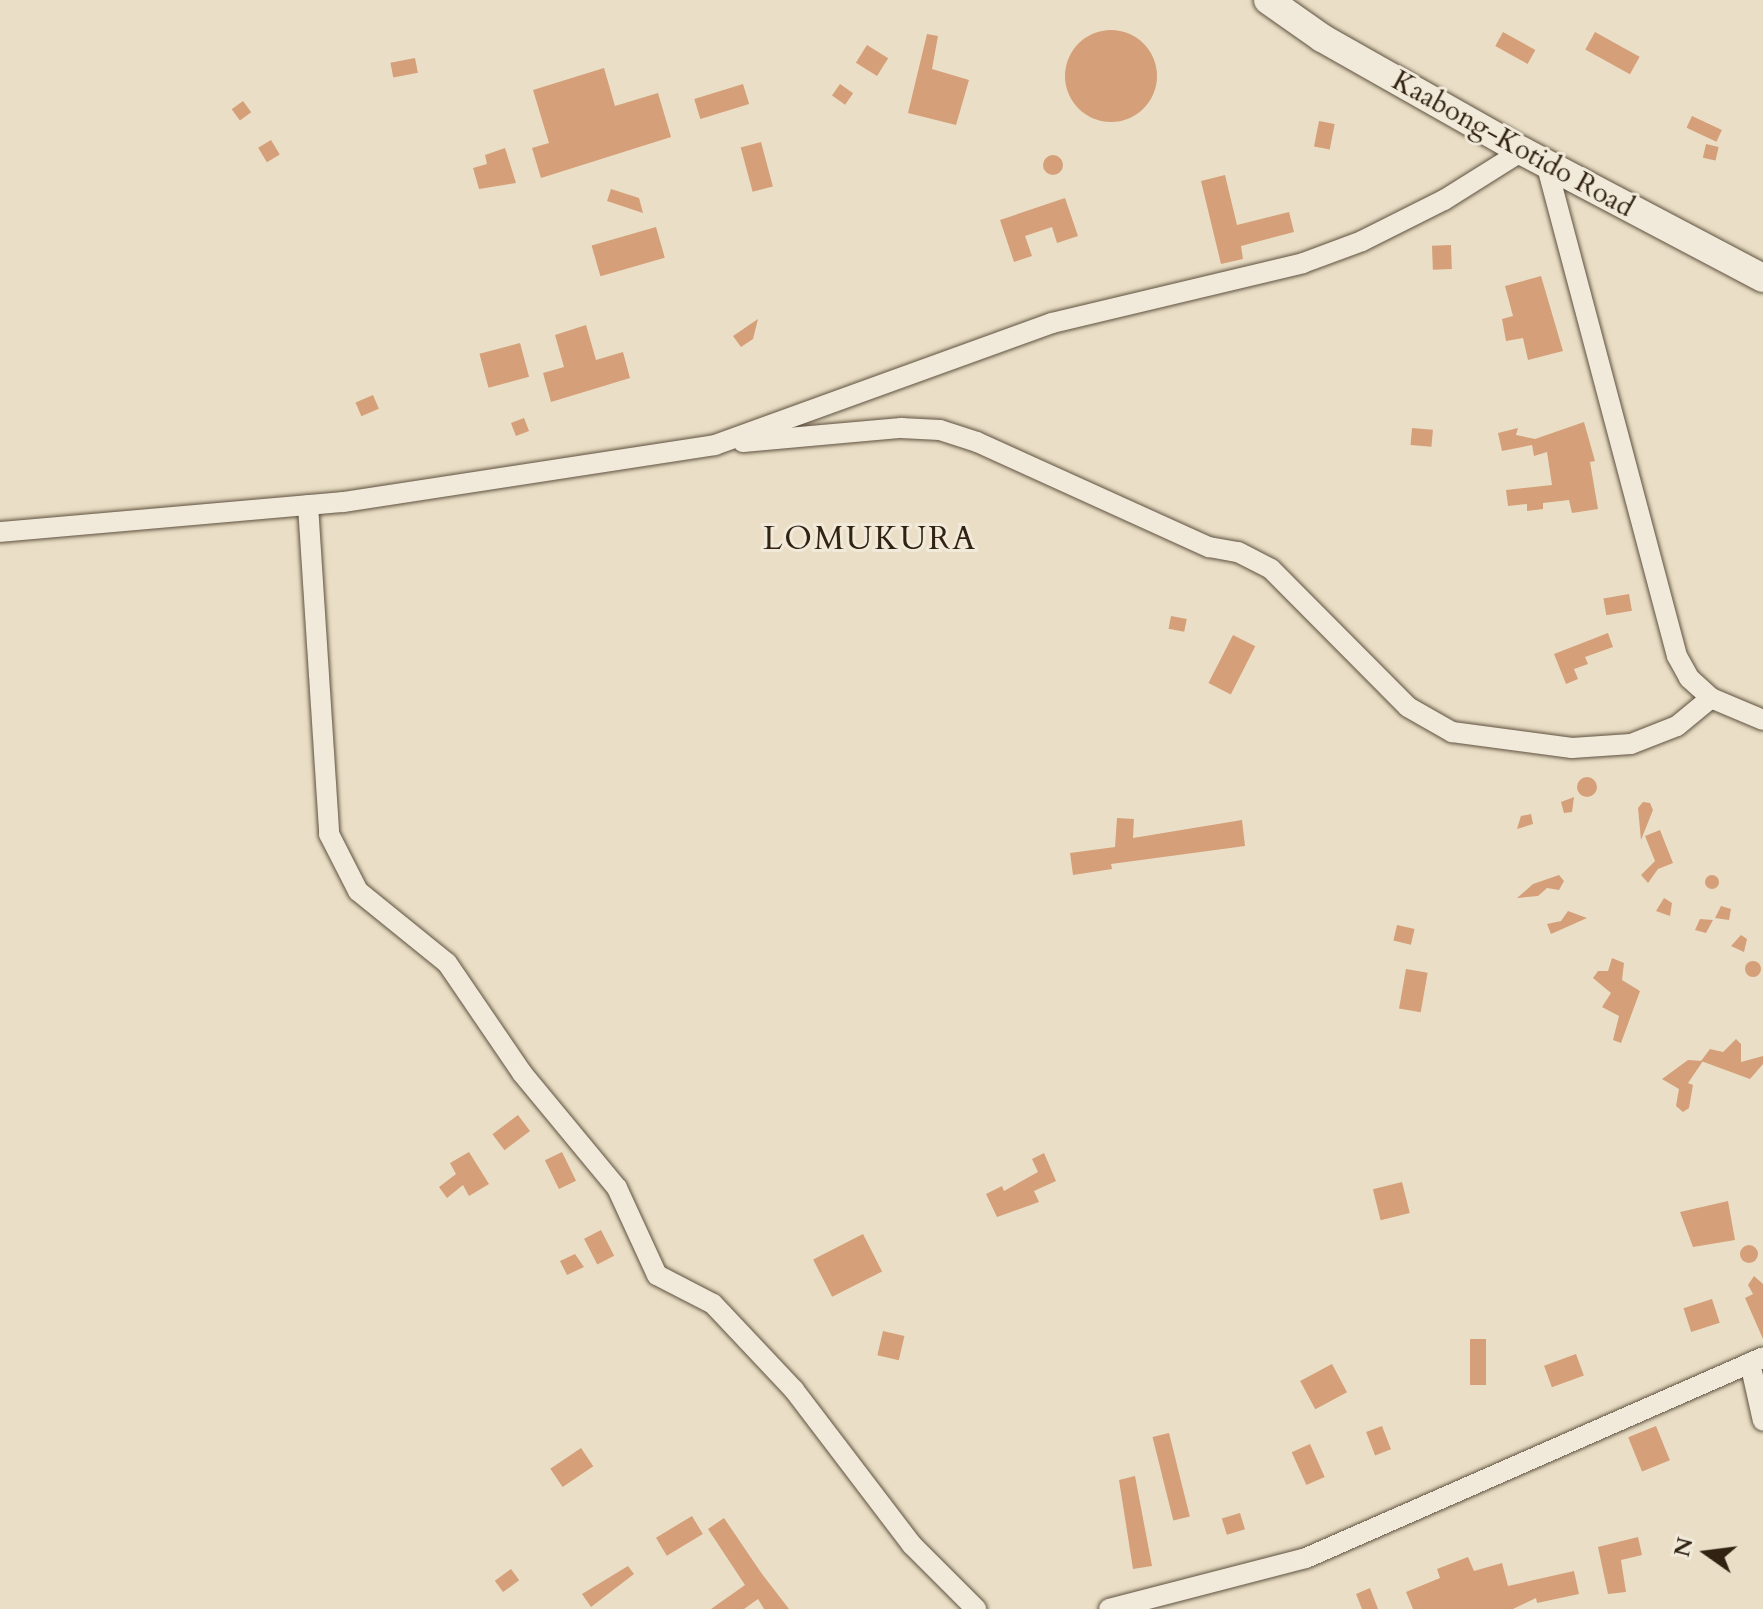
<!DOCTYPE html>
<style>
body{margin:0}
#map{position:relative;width:1763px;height:1609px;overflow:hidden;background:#eadfc6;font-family:Cardo,serif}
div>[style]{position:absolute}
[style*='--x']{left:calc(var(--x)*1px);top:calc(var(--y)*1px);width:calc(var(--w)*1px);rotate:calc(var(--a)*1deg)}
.building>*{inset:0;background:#d49f79;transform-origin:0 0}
.round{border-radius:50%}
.roads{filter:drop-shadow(0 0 2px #5f513f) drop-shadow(0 0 2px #5f513f)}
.street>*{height:20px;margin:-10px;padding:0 10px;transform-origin:10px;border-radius:10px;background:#f1eada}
.secondary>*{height:28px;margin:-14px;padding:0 14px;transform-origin:14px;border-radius:14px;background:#f1eada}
span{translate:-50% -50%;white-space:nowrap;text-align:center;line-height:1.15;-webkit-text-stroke:6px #f1eada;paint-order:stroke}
.street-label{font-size:28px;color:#312212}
.quarter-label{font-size:32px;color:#312212;letter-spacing:2px}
.north{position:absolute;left:1667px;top:1513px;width:80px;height:80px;-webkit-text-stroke:6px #f1eada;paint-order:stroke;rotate:284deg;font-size:22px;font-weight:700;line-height:32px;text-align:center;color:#312212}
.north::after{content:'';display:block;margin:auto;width:28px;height:36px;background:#312212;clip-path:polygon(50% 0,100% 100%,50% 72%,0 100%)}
</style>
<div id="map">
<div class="building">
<div class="round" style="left:1065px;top:30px;width:92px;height:92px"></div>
<div style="left:1503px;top:32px;width:37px;height:16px;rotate:29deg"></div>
<div style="left:1595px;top:32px;width:51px;height:20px;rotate:29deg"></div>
<div style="clip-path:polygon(927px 34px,938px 36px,932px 69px,969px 80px,956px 125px,908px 113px)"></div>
<div style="left:867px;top:45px;width:25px;height:21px;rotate:32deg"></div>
<div style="left:415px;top:58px;width:15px;height:25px;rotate:79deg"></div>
<div style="clip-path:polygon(604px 68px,615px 106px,658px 93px,671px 137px,541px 178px,532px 148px,549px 143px,533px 90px)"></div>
<div style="left:743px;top:84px;width:21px;height:51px;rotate:73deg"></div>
<div style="left:840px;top:84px;width:16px;height:14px;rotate:35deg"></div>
<div style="left:243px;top:101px;width:14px;height:14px;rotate:54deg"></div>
<div style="left:1692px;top:116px;width:33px;height:13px;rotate:25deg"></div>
<div style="left:1319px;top:121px;width:16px;height:26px;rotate:11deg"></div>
<div style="left:271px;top:140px;width:17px;height:15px;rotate:59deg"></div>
<div style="left:761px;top:142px;width:46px;height:21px;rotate:75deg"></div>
<div style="left:1706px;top:144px;width:13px;height:14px;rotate:13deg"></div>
<div style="clip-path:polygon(505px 148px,516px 183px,479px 189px,473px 168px,487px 164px,485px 155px)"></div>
<div class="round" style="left:1043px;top:155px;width:20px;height:20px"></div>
<div style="clip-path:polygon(1225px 175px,1237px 225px,1289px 212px,1294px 232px,1241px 246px,1243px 259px,1221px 264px,1201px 181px)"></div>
<div style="clip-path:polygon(611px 189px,639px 198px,643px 213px,607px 201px)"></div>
<div style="clip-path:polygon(1065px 198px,1078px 236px,1057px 243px,1052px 227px,1025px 236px,1032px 256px,1014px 262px,1000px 220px)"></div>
<div style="left:656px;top:227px;width:32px;height:67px;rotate:74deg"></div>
<div style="left:1451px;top:245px;width:24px;height:19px;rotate:88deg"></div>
<div style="clip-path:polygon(1541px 276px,1563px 351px,1528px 360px,1523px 338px,1506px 341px,1502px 319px,1513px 316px,1505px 286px)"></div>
<div style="clip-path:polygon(758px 319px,753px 339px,741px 347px,733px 336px)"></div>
<div style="clip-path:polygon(586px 325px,596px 360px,623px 352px,630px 378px,551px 402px,543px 373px,564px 367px,555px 335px)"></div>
<div style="left:520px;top:343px;width:35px;height:42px;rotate:75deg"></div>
<div style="left:373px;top:395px;width:15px;height:19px;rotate:67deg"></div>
<div style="left:524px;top:418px;width:14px;height:14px;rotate:69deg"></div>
<div style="clip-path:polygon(1584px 422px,1595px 461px,1590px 462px,1598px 509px,1572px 513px,1569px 500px,1543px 503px,1543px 509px,1527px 511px,1527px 504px,1508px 506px,1506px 490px,1552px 485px,1547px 452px,1534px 456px,1532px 445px,1502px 451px,1498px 433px,1518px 428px,1516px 435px,1535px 439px)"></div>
<div style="left:1412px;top:428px;width:21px;height:17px;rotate:5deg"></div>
<div style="left:1629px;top:594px;width:17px;height:26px;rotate:80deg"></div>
<div style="left:1171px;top:616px;width:16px;height:13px;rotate:11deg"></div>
<div style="clip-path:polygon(1608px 633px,1613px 647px,1585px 657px,1588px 664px,1574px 669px,1578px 679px,1566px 684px,1554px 654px)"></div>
<div style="left:1233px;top:635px;width:25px;height:54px;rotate:27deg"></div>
<div class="round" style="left:1577px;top:777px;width:20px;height:20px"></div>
<div style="clip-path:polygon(1574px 797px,1572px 812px,1564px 813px,1561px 802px)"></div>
<div style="clip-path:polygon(1643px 802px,1650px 803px,1653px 810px,1641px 840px,1638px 808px)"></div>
<div style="clip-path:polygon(1531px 814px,1533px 824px,1517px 829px,1521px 816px)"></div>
<div style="clip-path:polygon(1117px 818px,1134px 819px,1133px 838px,1242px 820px,1245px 846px,1111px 864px,1112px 869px,1073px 875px,1070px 853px,1115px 847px)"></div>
<div style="clip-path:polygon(1660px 830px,1673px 863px,1658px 869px,1648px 883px,1641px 875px,1655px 861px,1645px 836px)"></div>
<div class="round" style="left:1705px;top:875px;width:14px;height:14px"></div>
<div style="clip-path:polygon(1559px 875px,1564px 881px,1559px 890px,1547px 888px,1538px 896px,1517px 898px,1533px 884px)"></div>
<div style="clip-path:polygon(1664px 898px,1672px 903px,1670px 916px,1656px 911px)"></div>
<div style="clip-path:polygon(1721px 906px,1731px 909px,1729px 920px,1715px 918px)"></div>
<div style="clip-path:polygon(1568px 911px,1587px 918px,1551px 934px,1547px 924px,1561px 921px)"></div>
<div style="clip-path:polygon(1700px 919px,1713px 920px,1706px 933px,1695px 930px)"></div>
<div style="left:1397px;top:925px;width:18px;height:16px;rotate:13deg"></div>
<div style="clip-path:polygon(1741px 935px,1747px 939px,1744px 952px,1731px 946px)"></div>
<div style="clip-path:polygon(1612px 958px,1624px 963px,1622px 980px,1640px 991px,1621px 1043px,1613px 1040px,1619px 1016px,1602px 1007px,1611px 993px,1593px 978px,1598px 971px,1608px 971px)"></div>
<div class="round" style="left:1745px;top:961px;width:16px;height:16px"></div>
<div style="left:1406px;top:969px;width:22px;height:40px;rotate:10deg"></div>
<div style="clip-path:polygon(1736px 1039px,1741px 1044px,1741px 1062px,1763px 1056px,1763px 1064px,1750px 1079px,1701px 1061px,1710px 1049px,1723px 1052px)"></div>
<div style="clip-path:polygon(1688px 1060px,1703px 1061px,1688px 1083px,1693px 1085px,1689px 1108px,1683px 1112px,1676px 1106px,1679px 1089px,1662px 1079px)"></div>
<div style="left:518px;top:1115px;width:20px;height:32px;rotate:53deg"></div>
<div style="clip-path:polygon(469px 1152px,489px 1184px,469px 1196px,463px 1185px,447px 1198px,439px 1187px,456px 1174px,450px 1163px)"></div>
<div style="left:562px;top:1152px;width:32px;height:19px;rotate:64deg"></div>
<div style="clip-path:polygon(1044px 1153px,1056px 1181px,1034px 1191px,1039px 1202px,997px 1217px,986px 1194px,1002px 1186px,1004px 1191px,1038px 1172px,1032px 1159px)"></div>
<div style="left:1402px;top:1182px;width:32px;height:30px;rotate:76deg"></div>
<div style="clip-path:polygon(1728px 1201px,1735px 1240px,1693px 1247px,1680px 1212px)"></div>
<div style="left:601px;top:1230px;width:29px;height:19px;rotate:63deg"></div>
<div style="left:863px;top:1234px;width:42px;height:56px;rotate:63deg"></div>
<div class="round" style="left:1740px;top:1245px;width:18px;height:18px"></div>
<div style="clip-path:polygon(575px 1254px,584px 1267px,567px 1275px,560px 1261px)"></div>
<div style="clip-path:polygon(1754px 1276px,1763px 1284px,1763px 1339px,1745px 1298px,1753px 1294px,1748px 1285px)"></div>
<div style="left:1712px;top:1299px;width:25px;height:30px;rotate:72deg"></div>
<div style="left:883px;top:1331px;width:22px;height:25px;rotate:13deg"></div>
<div style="left:1470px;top:1339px;width:16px;height:46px"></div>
<div style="left:1576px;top:1354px;width:23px;height:34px;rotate:70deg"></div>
<div style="left:1332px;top:1364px;width:32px;height:36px;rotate:62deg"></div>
<div style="left:1382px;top:1426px;width:25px;height:17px;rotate:69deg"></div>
<div style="left:1656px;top:1426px;width:37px;height:30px;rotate:68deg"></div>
<div style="left:1169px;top:1433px;width:86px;height:17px;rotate:76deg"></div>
<div style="left:1310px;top:1444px;width:36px;height:20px;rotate:66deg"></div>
<div style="left:581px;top:1448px;width:22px;height:37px;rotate:56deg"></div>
<div style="clip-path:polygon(1135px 1476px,1152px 1566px,1133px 1569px,1119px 1480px)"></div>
<div style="left:1240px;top:1513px;width:17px;height:19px;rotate:73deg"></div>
<div style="left:692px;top:1516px;width:21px;height:42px;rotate:59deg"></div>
<div style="clip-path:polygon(724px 1518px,762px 1574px,789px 1609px,764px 1609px,758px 1599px,744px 1609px,711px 1609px,745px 1585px,708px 1529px)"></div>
<div style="clip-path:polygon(1638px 1537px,1642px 1555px,1621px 1560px,1626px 1592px,1608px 1594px,1598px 1547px)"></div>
<div style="clip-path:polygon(1468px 1557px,1474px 1571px,1502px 1563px,1508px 1586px,1574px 1571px,1579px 1594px,1537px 1603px,1536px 1598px,1513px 1609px,1413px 1609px,1406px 1592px,1440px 1578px,1437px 1569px)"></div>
<div style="clip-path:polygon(628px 1566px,634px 1574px,591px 1607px,582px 1594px)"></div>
<div style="left:511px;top:1569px;width:14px;height:20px;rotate:54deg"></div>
<div style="clip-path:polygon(1370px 1588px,1378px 1609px,1362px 1609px,1356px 1594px)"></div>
</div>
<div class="roads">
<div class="street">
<div style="--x:1546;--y:163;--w:510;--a:75.12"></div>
<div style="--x:1677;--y:656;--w:25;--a:61"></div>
<div style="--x:1689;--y:678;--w:30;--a:42"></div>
<div style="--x:1711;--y:698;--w:56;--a:22.9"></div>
<div style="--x:743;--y:442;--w:159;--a:-5.1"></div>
<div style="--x:901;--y:428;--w:39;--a:3"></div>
<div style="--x:940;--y:430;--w:39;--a:18"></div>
<div style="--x:977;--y:442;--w:255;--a:24.4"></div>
<div style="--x:1209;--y:547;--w:29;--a:10"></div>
<div style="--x:1238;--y:552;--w:37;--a:27"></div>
<div style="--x:1271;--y:569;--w:194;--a:45.2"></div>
<div style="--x:1408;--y:707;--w:51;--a:29.6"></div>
<div style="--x:1452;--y:732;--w:121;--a:7.6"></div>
<div style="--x:1572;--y:748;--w:59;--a:-3.9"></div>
<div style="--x:1631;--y:744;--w:49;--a:-21.4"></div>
<div style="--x:1677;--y:726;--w:44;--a:-39.5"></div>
<div style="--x:308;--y:505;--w:330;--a:86.3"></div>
<div style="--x:329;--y:834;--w:64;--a:63"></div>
<div style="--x:358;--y:891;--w:114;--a:39"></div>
<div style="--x:447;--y:963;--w:133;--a:55.7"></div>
<div style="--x:522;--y:1073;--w:149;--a:50.4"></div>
<div style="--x:617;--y:1188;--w:96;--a:65.3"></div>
<div style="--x:657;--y:1275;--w:63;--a:27.4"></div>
<div style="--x:713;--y:1304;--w:118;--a:46.7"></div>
<div style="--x:794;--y:1390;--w:195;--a:52.7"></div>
<div style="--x:912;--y:1545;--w:91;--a:45"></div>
<div style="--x:0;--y:532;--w:344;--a:-5"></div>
<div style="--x:343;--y:502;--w:376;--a:-8.7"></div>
<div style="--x:715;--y:445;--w:358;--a:-19.9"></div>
<div style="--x:1052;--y:323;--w:258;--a:-13.4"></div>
<div style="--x:1303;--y:263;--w:63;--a:-20.4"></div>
<div style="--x:1362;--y:241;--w:92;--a:-26.6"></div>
<div style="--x:1444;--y:200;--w:92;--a:-32.1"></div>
<div style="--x:1750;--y:1363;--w:59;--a:77.4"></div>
<div style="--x:1109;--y:1609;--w:203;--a:-14.5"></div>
<div style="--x:1306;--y:1558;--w:499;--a:-23.7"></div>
</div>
<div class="secondary">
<div style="--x:1268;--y:0;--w:66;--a:35.1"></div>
<div style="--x:1322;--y:38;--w:230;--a:29.5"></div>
<div style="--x:1522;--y:151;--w:272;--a:27.8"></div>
</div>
</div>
<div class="street-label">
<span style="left:1513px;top:144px;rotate:29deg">Kaabong-Kotido Road</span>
</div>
<div class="quarter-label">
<span style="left:870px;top:539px">LOMUKURA</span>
</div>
<div class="north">N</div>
</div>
